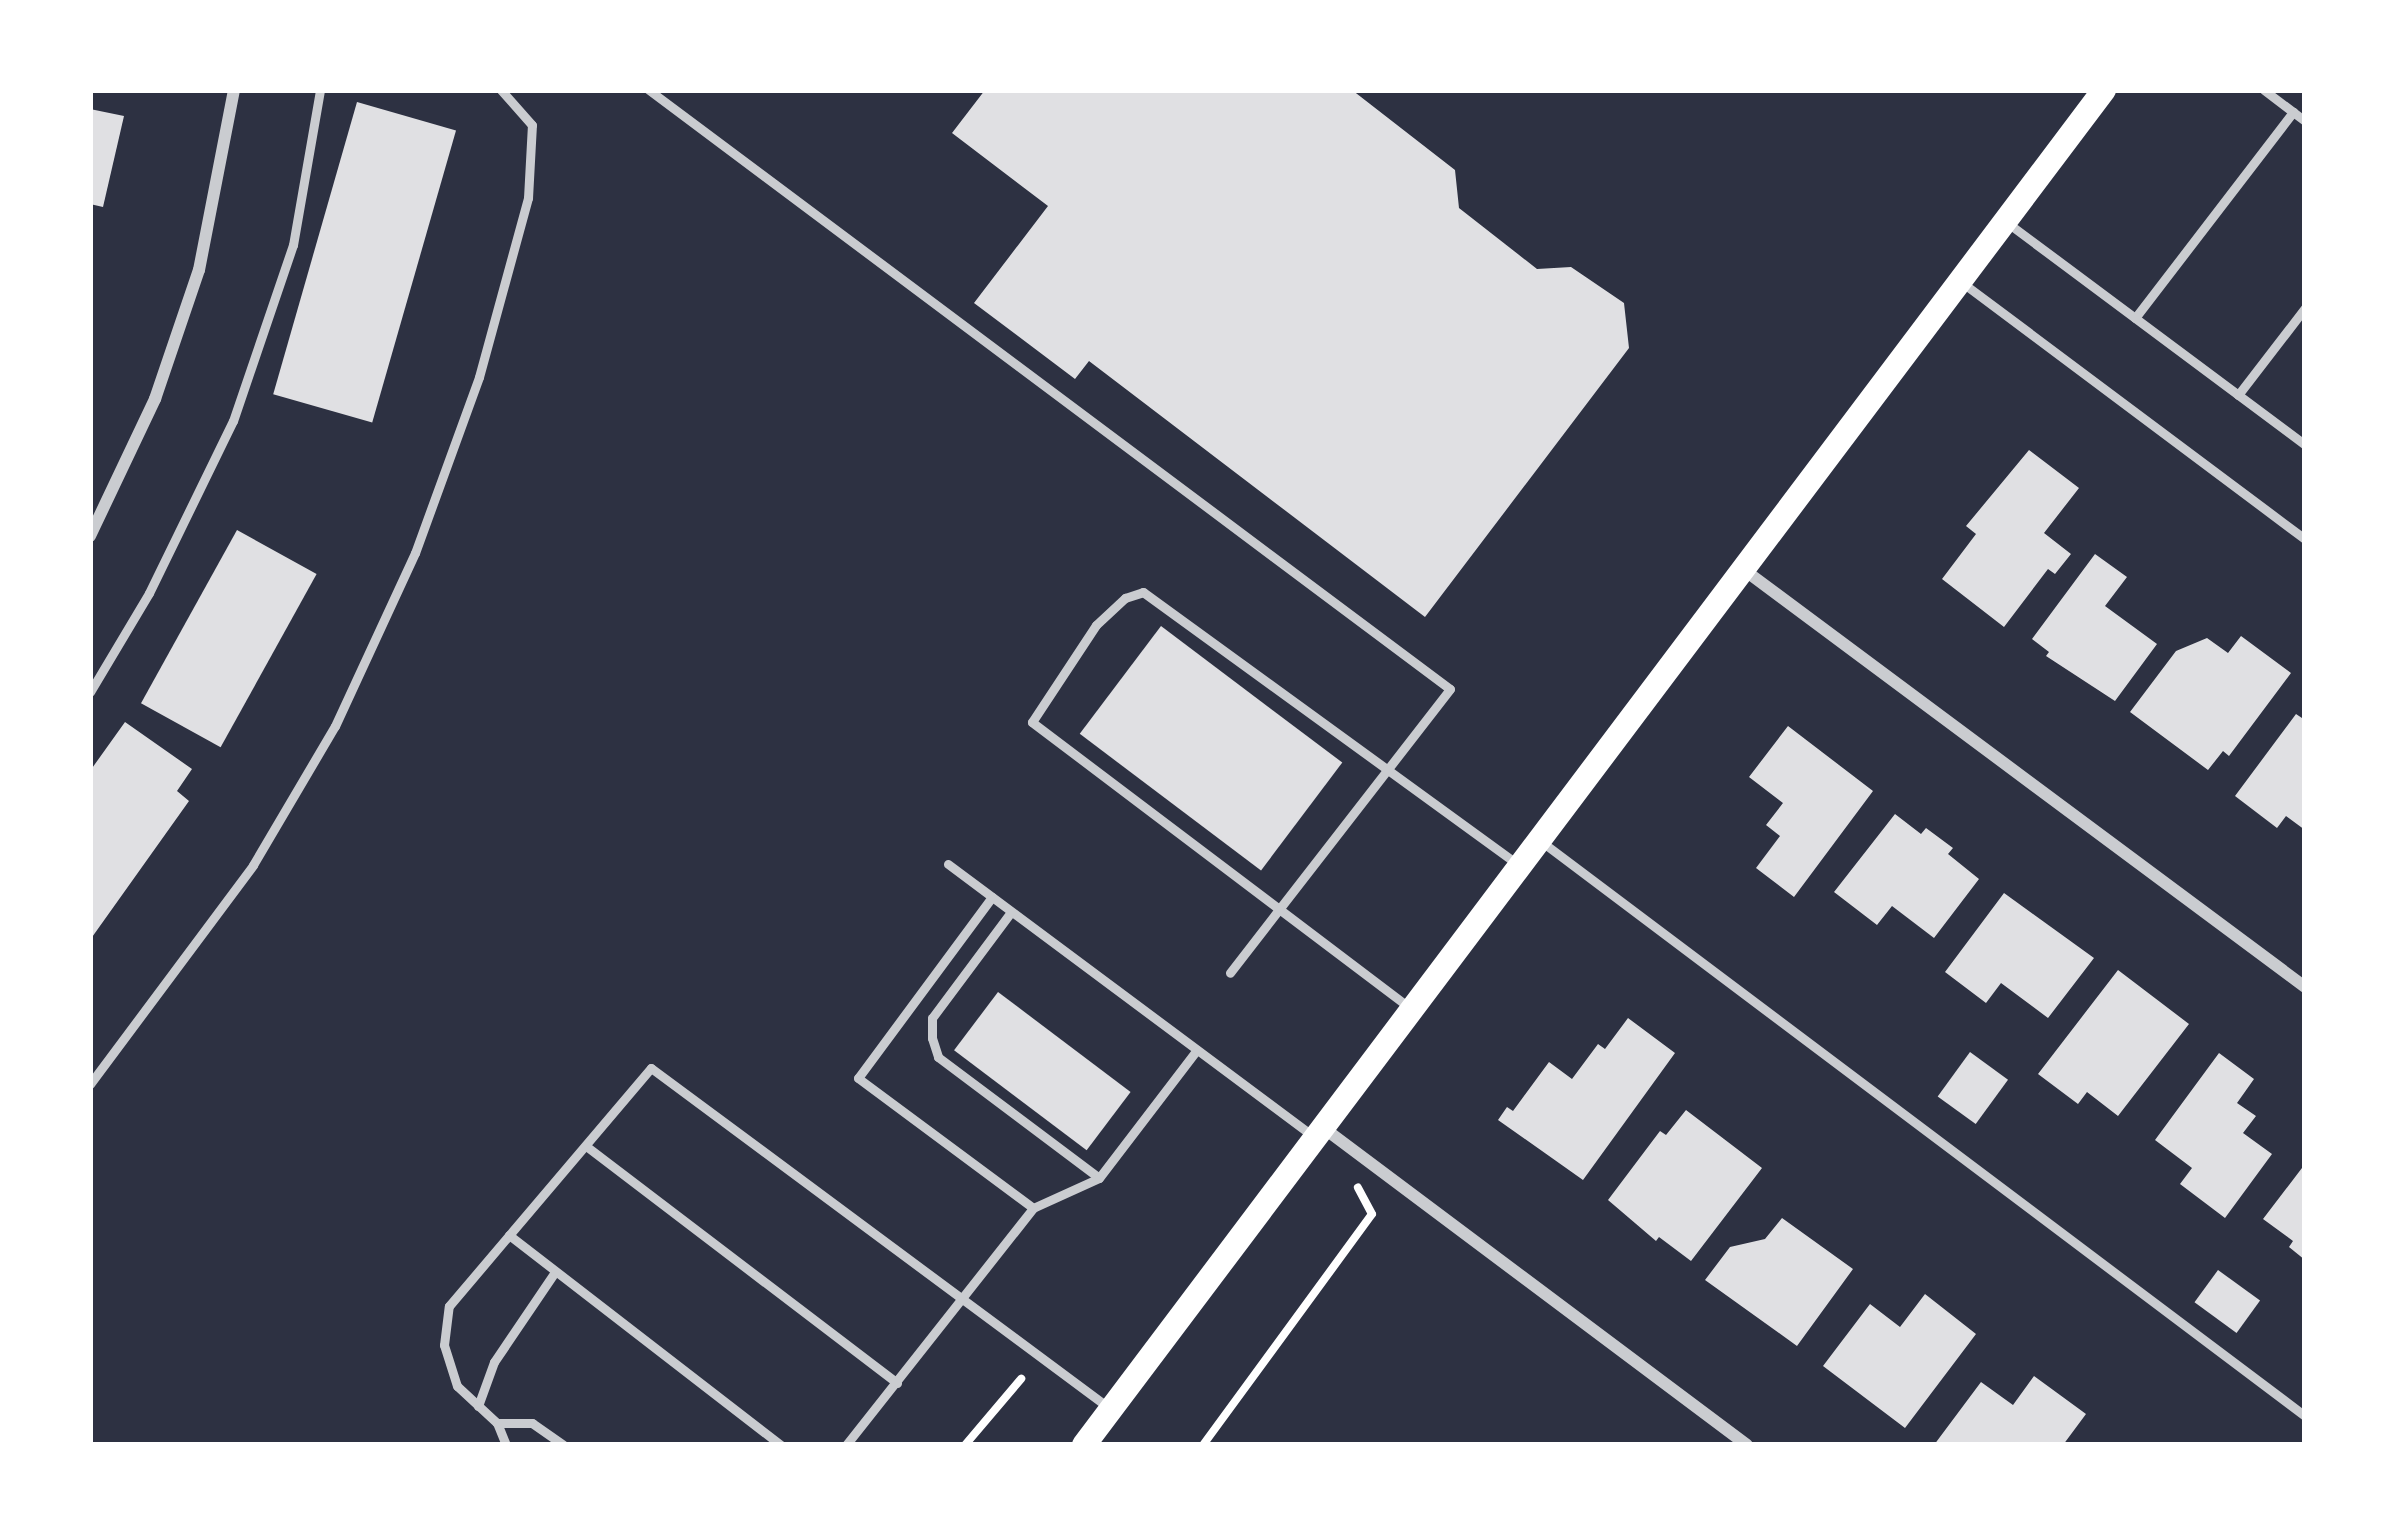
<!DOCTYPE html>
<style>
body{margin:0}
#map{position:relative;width:2395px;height:1535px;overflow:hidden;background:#2d3142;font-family:Jost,sans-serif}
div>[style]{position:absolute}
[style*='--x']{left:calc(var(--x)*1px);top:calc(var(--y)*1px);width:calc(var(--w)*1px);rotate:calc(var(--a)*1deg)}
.building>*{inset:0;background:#e0e0e3;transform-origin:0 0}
.path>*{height:8px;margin:-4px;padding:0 4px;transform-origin:4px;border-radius:4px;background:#fff}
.service>*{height:9px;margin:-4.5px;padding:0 4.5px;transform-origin:4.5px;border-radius:4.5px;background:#caccd0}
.minor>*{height:12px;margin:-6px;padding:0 6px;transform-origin:6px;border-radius:6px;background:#caccd0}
.secondary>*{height:24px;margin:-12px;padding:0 12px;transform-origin:12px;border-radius:12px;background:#fff}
span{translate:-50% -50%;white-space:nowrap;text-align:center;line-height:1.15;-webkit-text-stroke:12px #fff;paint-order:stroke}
.frame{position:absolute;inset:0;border:93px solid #fff;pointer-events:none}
</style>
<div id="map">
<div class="building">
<div style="clip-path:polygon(985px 90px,1352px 90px,1455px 170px,1459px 208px,1537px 269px,1571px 267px,1624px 303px,1629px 348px,1425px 617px,1089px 361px,1075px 379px,974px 303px,1048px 206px,952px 133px)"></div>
<div style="left:357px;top:102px;width:103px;height:304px;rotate:16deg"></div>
<div style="clip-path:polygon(90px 109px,124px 116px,103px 207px,90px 204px)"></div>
<div style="clip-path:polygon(2029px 450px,2079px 488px,2044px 533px,2071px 554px,2055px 574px,2048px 569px,2004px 627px,1942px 579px,1976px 534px,1966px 526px)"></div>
<div style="left:237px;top:530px;width:91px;height:198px;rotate:29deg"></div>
<div style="clip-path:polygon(2095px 554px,2127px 577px,2105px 606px,2157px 644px,2115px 701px,2046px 656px,2049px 652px,2032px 639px)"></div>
<div style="left:1161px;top:626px;width:227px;height:135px;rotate:37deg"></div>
<div style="clip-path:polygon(2241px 636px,2291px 673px,2229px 756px,2223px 751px,2208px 770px,2130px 712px,2176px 651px,2207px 638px,2228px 653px)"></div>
<div style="clip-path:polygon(2296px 714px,2305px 720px,2305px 830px,2286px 816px,2277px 828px,2235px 796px)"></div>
<div style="clip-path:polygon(125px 722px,192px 769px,177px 791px,189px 801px,90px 940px,90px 771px)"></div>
<div style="clip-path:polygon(1788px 726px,1873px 791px,1794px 897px,1756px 868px,1780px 836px,1766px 825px,1783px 803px,1749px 777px)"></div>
<div style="clip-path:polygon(1895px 814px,1921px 834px,1926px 828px,1953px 848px,1948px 854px,1979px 879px,1934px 938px,1892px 906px,1877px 925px,1834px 892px)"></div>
<div style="clip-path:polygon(2004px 893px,2094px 958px,2048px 1018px,2001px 983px,1986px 1003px,1945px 972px)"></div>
<div style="clip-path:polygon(2118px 970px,2189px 1024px,2118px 1116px,2087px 1092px,2078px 1104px,2038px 1074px)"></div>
<div style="left:998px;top:992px;width:166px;height:73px;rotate:37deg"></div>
<div style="clip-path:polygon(1628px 1018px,1675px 1053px,1583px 1180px,1498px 1120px,1507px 1107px,1513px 1111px,1549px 1062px,1572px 1079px,1598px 1044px,1605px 1049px)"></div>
<div style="left:1970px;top:1052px;width:47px;height:55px;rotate:36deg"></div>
<div style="clip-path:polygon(2219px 1053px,2254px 1079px,2237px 1103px,2256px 1116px,2243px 1133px,2272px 1154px,2225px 1218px,2180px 1184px,2192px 1168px,2155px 1140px)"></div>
<div style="clip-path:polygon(1686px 1110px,1762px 1168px,1691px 1261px,1659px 1237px,1656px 1241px,1608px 1200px,1660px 1131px,1666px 1135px)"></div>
<div style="clip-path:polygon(2305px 1164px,2305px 1260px,2289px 1247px,2293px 1241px,2263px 1219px)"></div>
<div style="clip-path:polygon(1782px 1218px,1853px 1269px,1797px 1346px,1705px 1280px,1730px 1247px,1765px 1239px)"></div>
<div style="left:2218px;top:1270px;width:52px;height:40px;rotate:36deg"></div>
<div style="clip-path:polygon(1925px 1294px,1976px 1334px,1905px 1428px,1823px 1366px,1870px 1304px,1900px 1327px)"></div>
<div style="clip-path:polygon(2034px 1376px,2086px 1414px,2063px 1445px,1934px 1445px,1981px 1382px,2013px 1405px)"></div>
</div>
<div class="path">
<div style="--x:965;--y:1445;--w:87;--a:-49.7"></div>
<div style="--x:1203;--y:1445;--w:286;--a:-53.8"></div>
<div style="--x:1372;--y:1214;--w:30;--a:-118"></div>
</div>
<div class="service">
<div style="--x:649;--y:90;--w:1000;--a:36.79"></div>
<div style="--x:1450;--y:689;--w:359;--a:127.8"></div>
<div style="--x:2264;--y:90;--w:51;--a:37.1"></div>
<div style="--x:2009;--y:224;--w:369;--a:36.7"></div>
<div style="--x:1964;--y:284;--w:426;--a:36.8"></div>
<div style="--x:2135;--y:318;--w:260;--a:-52.5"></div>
<div style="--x:2238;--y:395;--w:110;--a:-52.4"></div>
<div style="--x:90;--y:692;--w:115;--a:-59.2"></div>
<div style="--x:149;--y:593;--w:191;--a:-64"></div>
<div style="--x:233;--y:421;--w:186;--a:-71.2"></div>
<div style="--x:293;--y:245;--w:157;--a:-80.1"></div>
<div style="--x:1542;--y:842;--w:955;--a:36.95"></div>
<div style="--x:948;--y:864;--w:457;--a:36.7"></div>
<div style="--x:992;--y:897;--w:225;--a:126.5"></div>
<div style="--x:858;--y:1078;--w:218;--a:36.6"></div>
<div style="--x:1011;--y:912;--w:132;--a:126.7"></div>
<div style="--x:932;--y:1018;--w:20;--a:90"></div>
<div style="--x:932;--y:1038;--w:20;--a:72"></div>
<div style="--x:938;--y:1057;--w:201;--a:36.9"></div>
<div style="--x:1410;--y:1008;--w:474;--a:-142.9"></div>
<div style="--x:1032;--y:722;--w:116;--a:-56.6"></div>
<div style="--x:1096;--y:625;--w:40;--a:-43"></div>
<div style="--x:1125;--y:598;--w:19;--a:-18"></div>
<div style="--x:1143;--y:592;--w:462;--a:36"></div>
<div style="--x:90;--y:1084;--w:273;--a:-53.3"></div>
<div style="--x:253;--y:865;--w:161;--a:-59.5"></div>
<div style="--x:335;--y:726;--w:191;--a:-65.2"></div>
<div style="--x:415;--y:553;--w:187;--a:-70"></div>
<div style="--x:479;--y:377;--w:186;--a:-74.7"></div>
<div style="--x:528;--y:198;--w:73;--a:-86.9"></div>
<div style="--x:532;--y:125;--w:47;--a:-131.5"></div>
<div style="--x:586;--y:1146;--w:391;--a:37.3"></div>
<div style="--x:509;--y:1235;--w:344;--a:37.7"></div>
<div style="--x:478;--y:1406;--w:47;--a:-70"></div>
<div style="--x:494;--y:1362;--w:109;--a:-55.9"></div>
<div style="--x:497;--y:1423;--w:35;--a:0"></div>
<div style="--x:532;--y:1423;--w:38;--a:35"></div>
<div style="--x:506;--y:1445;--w:24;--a:-112"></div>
<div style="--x:497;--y:1423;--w:54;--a:-137.2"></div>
<div style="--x:457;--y:1386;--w:43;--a:-107.6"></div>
<div style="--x:444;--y:1345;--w:39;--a:-83"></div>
<div style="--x:449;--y:1306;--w:312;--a:-49.7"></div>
<div style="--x:651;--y:1068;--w:569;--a:36.57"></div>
<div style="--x:846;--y:1445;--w:302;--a:-51.7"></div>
<div style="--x:1033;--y:1208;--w:72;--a:-24.4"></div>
<div style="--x:1099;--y:1178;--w:161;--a:-52.6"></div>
</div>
<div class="minor">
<div style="--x:90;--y:536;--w:152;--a:-64.6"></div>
<div style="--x:155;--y:399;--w:136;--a:-71.2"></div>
<div style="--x:199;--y:270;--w:183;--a:-79"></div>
<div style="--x:1743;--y:569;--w:700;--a:36.64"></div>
<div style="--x:1325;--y:1129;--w:527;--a:36.83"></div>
</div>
<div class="secondary">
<div style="--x:1084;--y:1445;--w:1696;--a:-53.03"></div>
</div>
<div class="frame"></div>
</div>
